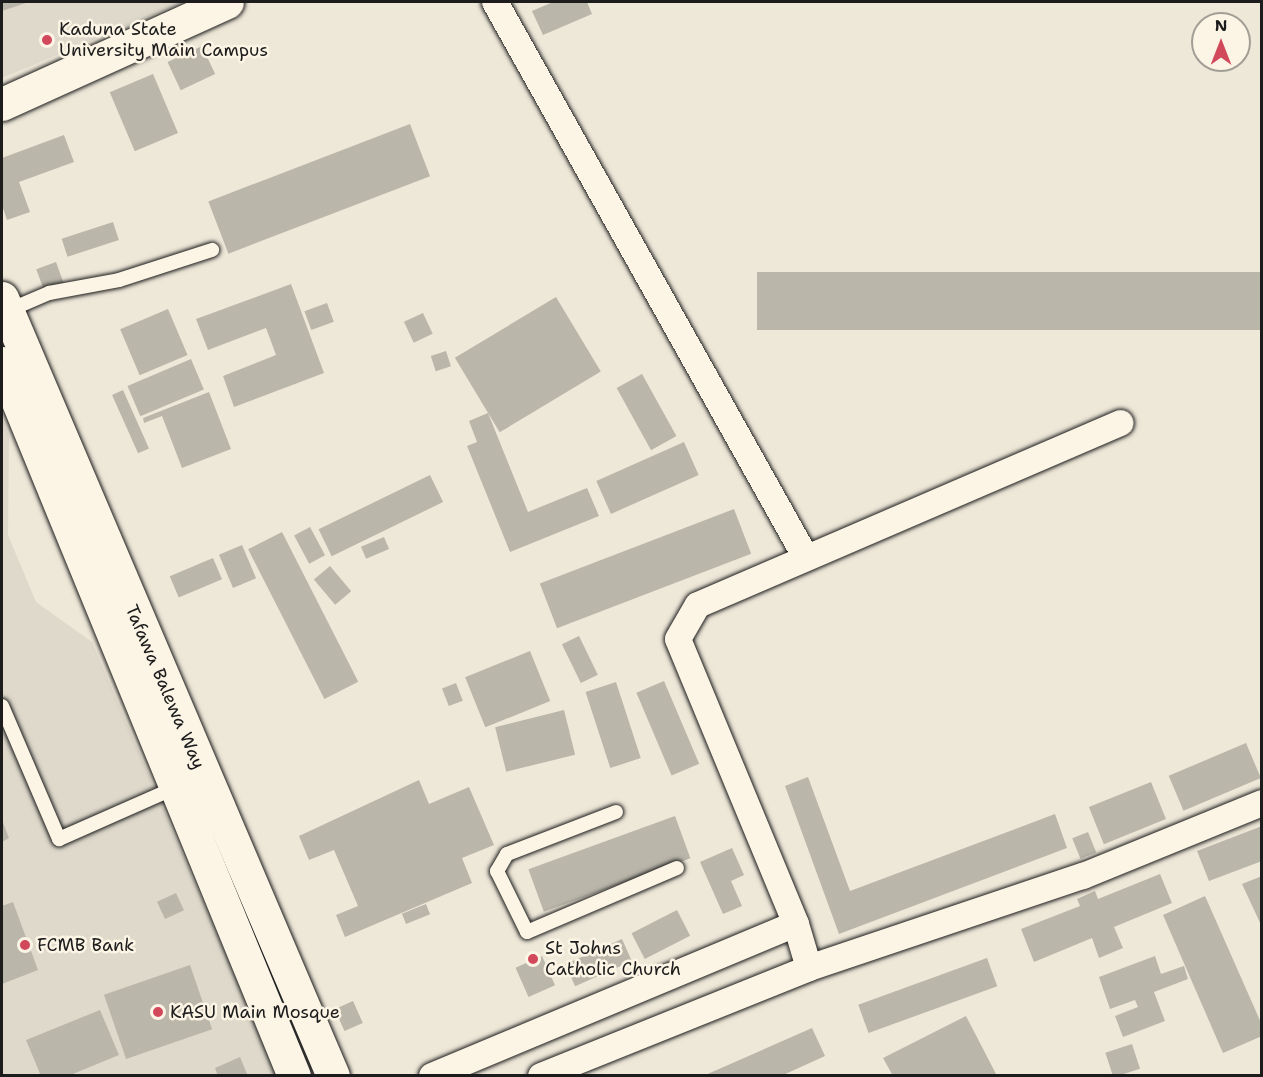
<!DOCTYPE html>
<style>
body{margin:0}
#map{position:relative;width:1263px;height:1077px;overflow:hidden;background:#eee8d9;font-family:"Shantell Sans",sans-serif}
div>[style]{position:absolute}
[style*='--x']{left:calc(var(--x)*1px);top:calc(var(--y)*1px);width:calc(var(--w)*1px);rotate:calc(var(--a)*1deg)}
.built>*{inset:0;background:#ded9cb}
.building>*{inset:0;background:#bab6aa;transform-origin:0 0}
.roads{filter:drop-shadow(0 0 2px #1c1c1c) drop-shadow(0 0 2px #1c1c1c)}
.lane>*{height:14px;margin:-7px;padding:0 7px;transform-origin:7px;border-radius:7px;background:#fcf5e5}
.street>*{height:26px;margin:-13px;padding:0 13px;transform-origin:13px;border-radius:13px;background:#fcf5e5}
.secondary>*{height:33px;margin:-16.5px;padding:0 16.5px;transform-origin:16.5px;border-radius:16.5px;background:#fcf5e5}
.dots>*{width:16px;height:16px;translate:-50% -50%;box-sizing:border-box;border:3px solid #fcf5e5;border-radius:50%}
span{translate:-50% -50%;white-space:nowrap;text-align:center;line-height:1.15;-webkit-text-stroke:5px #fcf5e5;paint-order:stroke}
.poi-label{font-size:18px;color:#1c1c1c}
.left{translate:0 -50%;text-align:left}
.street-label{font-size:18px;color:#1c1c1c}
.frame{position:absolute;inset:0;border:3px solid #1c1c1c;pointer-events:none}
.north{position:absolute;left:1191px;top:12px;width:60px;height:60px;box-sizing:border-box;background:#fcf5e5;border:2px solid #a29e95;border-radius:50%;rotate:0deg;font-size:16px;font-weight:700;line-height:24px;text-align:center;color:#1c1c1c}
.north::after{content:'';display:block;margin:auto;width:21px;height:27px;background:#d1495b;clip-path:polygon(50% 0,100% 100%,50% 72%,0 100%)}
</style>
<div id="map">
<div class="built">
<div style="clip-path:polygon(2px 2px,183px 2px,2px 78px)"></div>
<div style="clip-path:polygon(2px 417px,9px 436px,8px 535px,36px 602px,92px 642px,277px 1075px,2px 1075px)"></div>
</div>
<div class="building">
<div style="clip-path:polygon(2px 2px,29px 2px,2px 11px)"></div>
<div style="clip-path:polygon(553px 2px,587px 2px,592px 14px,543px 35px,532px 11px)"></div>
<div style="left:202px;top:46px;width:31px;height:38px;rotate:65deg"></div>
<div style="left:153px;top:74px;width:64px;height:47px;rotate:67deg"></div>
<div style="left:410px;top:124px;width:56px;height:216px;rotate:69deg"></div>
<div style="clip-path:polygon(64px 135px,74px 162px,19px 182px,30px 212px,7px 220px,2px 205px,2px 158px)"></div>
<div style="left:113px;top:222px;width:19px;height:54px;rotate:72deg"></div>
<div style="left:56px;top:262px;width:23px;height:21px;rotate:70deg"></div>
<div style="left:1262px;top:272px;width:58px;height:505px;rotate:90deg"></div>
<div style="clip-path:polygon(291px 284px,324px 373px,234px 407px,223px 376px,276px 355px,266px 328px,208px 350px,196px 319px)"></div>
<div style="left:556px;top:297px;width:87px;height:118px;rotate:59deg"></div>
<div style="left:327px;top:303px;width:20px;height:24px;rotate:70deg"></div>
<div style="left:168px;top:309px;width:50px;height:52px;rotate:67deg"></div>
<div style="left:423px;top:313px;width:23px;height:21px;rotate:65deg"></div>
<div style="left:446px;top:351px;width:16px;height:16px;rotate:72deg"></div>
<div style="left:191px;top:359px;width:33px;height:69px;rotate:67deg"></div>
<div style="left:642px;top:374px;width:71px;height:29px;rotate:61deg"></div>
<div style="left:123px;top:390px;width:64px;height:12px;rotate:66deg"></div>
<div style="clip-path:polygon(209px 392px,231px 449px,182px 468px,162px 416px,144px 423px,143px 418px)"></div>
<div style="clip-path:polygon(488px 413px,528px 512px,587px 488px,599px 516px,510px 552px,467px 446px,477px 442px,469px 421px)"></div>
<div style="left:684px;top:442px;width:36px;height:96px;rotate:66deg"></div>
<div style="left:430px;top:475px;width:30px;height:124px;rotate:64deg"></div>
<div style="left:734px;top:509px;width:48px;height:208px;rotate:69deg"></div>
<div style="left:310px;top:527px;width:32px;height:18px;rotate:62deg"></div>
<div style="left:282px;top:532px;width:168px;height:38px;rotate:63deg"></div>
<div style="left:384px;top:537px;width:13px;height:25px;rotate:67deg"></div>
<div style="left:242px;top:545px;width:36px;height:25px;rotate:67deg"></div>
<div style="left:213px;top:558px;width:23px;height:47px;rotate:67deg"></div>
<div style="left:330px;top:566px;width:33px;height:21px;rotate:50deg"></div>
<div style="left:579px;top:636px;width:43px;height:19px;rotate:64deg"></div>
<div style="left:530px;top:651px;width:54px;height:70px;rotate:68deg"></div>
<div style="left:664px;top:681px;width:90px;height:30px;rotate:67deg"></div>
<div style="left:616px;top:682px;width:80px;height:32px;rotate:72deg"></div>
<div style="left:456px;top:683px;width:19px;height:15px;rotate:69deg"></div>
<div style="left:564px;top:710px;width:46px;height:71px;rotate:76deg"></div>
<div style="left:1246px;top:743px;width:38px;height:84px;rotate:67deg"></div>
<div style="clip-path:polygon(808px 777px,850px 891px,1055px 814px,1067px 848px,839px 934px,785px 786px)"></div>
<div style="clip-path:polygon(419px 780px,429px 804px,469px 787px,494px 845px,462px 858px,472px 883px,345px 937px,336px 915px,358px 906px,334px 850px,309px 860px,299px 836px)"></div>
<div style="left:1151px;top:782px;width:40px;height:67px;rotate:68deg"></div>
<div style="left:675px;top:816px;width:45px;height:156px;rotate:70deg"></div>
<div style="clip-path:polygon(2px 820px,9px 838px,2px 842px)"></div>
<div style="clip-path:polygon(1262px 826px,1262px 861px,1209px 881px,1197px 851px)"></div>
<div style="left:1088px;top:832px;width:22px;height:17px;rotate:68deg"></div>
<div style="clip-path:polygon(732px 848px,744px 875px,731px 881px,742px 906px,723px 914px,700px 862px)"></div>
<div style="clip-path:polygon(1160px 874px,1172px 903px,1114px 927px,1123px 948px,1099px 958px,1092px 938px,1034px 962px,1021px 929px,1080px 906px,1077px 899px,1095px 891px,1098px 899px)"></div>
<div style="clip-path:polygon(1262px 876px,1262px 927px,1242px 884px)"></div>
<div style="left:176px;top:893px;width:19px;height:21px;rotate:65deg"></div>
<div style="clip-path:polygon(1205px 896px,1262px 1025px,1262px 1036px,1223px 1053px,1163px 915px)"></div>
<div style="clip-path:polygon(13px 902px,38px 970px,2px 984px,2px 906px)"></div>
<div style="left:426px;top:904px;width:11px;height:26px;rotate:68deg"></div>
<div style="left:677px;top:910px;width:29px;height:51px;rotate:63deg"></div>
<div style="left:622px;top:939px;width:24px;height:62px;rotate:66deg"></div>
<div style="left:542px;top:956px;width:32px;height:29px;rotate:66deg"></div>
<div style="clip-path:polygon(1155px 956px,1161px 974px,1184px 966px,1188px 979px,1154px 992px,1165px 1021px,1123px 1037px,1115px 1016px,1138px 1007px,1135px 1000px,1110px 1009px,1099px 977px)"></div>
<div style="left:987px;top:958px;width:30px;height:137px;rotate:70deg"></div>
<div style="left:190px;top:965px;width:68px;height:91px;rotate:71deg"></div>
<div style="left:353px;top:1001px;width:24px;height:20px;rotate:66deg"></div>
<div style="clip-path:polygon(100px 1010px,119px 1055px,68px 1076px,41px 1076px,26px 1040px)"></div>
<div style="clip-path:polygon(966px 1016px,996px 1074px,893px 1076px,883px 1058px)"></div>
<div style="clip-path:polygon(812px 1028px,825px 1056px,781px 1076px,703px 1076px)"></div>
<div style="left:1132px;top:1044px;width:26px;height:28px;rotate:72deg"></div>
<div style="clip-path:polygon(240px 1057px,247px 1074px,218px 1076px,215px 1068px)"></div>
</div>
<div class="roads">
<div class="lane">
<div style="--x:7;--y:311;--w:46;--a:-23.2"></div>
<div style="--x:49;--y:293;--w:71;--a:-10.5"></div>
<div style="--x:119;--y:280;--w:98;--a:-17.9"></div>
<div style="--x:2;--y:706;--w:145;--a:66.8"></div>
<div style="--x:59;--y:839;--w:129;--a:-23.8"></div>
<div style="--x:616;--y:812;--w:117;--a:158.9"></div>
<div style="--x:507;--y:854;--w:20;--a:120"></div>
<div style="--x:497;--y:871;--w:68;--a:63.8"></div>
<div style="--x:527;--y:932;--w:163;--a:-23.1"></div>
</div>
<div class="street">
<div style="--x:495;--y:2;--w:635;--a:60.77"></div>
<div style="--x:809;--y:968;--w:46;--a:-106.5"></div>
<div style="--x:796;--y:924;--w:308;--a:-112.5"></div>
<div style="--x:678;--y:639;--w:39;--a:-60"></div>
<div style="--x:698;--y:605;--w:460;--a:-23.3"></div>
<div style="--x:432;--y:1076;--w:394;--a:-22.7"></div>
<div style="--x:541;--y:1076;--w:289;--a:-21.9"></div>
<div style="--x:809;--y:968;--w:289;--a:-18.6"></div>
<div style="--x:1083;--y:876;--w:193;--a:-22.2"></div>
</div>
<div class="secondary">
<div style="--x:2;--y:104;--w:247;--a:-24.4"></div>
<div style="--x:2;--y:298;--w:845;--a:66.95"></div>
<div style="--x:2;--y:363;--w:770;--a:67.73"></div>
</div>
</div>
<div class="dots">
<div style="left:47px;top:40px;background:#d1495b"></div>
<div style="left:25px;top:945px;background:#d1495b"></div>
<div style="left:533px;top:959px;background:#d1495b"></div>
<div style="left:158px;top:1012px;background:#d1495b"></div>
</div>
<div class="poi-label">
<span class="left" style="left:59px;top:40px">Kaduna State<br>University Main Campus</span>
<span class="left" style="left:37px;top:945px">FCMB Bank</span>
<span class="left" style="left:545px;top:959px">St Johns<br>Catholic Church</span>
<span class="left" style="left:170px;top:1012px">KASU Main Mosque</span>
</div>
<div class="street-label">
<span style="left:165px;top:687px;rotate:67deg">Tafawa Balewa Way</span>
</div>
<div class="frame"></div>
<div class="north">N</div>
</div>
